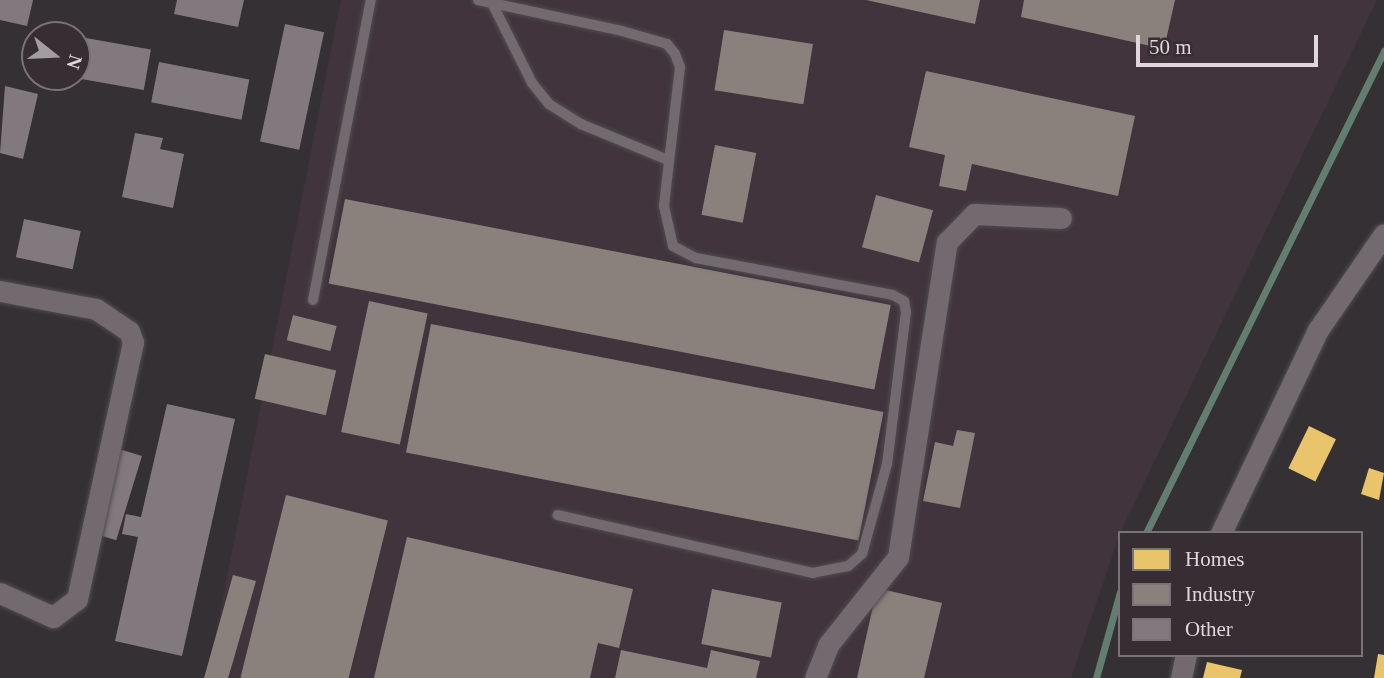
<!DOCTYPE html>
<style>
body{margin:0}
#map{position:relative;width:1384px;height:678px;overflow:hidden;background:#353033;font-family:Georgia,serif}
div>[style]{position:absolute}
[style*='--x']{left:calc(var(--x)*1px);top:calc(var(--y)*1px);width:calc(var(--w)*1px);rotate:calc(var(--a)*1deg)}
.built>*{inset:0;background:#41343d}
.homes>*{inset:0;background:#e9c46a;transform-origin:0 0}
.industry>*{inset:0;background:#8a817c;transform-origin:0 0}
.stream>*{height:7px;margin:-3.5px;padding:0 3.5px;transform-origin:3.5px;border-radius:3.5px;background:#627e71}
.building>*{inset:0;background:#81797e;transform-origin:0 0}
.roads{filter:drop-shadow(0 0 2px #4f4c4e) drop-shadow(0 0 2px #4f4c4e)}
.lane>*{height:10px;margin:-5px;padding:0 5px;transform-origin:5px;border-radius:5px;background:#726a6f}
.street>*{height:21px;margin:-10.5px;padding:0 10.5px;transform-origin:10.5px;border-radius:10.5px;background:#726a6f}
span{translate:-50% -50%;white-space:nowrap;text-align:center;line-height:1.15;-webkit-text-stroke:7px #372e34;paint-order:stroke}
.legend{position:absolute;left:1118px;top:531px;width:245px;height:126px;box-sizing:border-box;background:#372e34;border:2px solid #7a7277;margin:0;padding:9px 12px;list-style:none;font-size:21px;color:#ded8dc}
.legend li{display:flex;align-items:center;gap:14px;height:35px}
.legend b{width:35px;border:2px solid #7a7277}
.north{position:absolute;left:21px;top:21px;width:70px;height:70px;box-sizing:border-box;background:#372e34;border:2px solid #7a7277;border-radius:50%;rotate:108deg;font-size:19px;font-weight:700;line-height:28px;text-align:center;color:#ded8dc}
.north::after{content:'';display:block;margin:auto;width:24px;height:32px;background:#a39da1;clip-path:polygon(50% 0,100% 100%,50% 72%,0 100%)}
.scale{position:absolute;left:1136px;top:35px;width:182px;height:32px;box-sizing:border-box;border:4px solid #ded8dc;border-top:0;padding-left:9px;font-size:21px;line-height:24px;white-space:nowrap;color:#ded8dc;-webkit-text-stroke:5px #372e34;paint-order:stroke}
</style>
<div id="map">
<div class="built">
<div style="clip-path:polygon(341px 0,1377px 0,1120px 533px,1071px 678px,207px 678px)"></div>
</div>
<div class="homes">
<div style="left:1309px;top:426px;width:30px;height:47px;rotate:26deg"></div>
<div style="clip-path:polygon(1369px 468px,1384px 473px,1379px 500px,1361px 494px)"></div>
<div style="clip-path:polygon(1378px 654px,1384px 655px,1384px 678px,1374px 678px)"></div>
<div style="clip-path:polygon(1207px 662px,1242px 670px,1240px 678px,1203px 678px)"></div>
</div>
<div class="industry">
<div style="clip-path:polygon(866px 0,980px 0,975px 24px)"></div>
<div style="clip-path:polygon(1024px 0,1175px 0,1164px 49px,1021px 17px)"></div>
<div style="left:724px;top:30px;width:90px;height:61px;rotate:9deg"></div>
<div style="clip-path:polygon(926px 71px,1135px 116px,1118px 196px,972px 164px,966px 191px,939px 186px,945px 155px,909px 147px)"></div>
<div style="left:715px;top:145px;width:42px;height:71px;rotate:11deg"></div>
<div style="left:876px;top:195px;width:59px;height:54px;rotate:15deg"></div>
<div style="left:345px;top:199px;width:556px;height:86px;rotate:11deg"></div>
<div style="left:369px;top:301px;width:60px;height:134px;rotate:12deg"></div>
<div style="left:293px;top:315px;width:45px;height:26px;rotate:14deg"></div>
<div style="left:431px;top:324px;width:461px;height:131px;rotate:11deg"></div>
<div style="left:265px;top:354px;width:73px;height:46px;rotate:13deg"></div>
<div style="clip-path:polygon(957px 430px,975px 433px,960px 508px,923px 501px,935px 442px,953px 446px)"></div>
<div style="left:286px;top:495px;width:105px;height:188px;rotate:14deg"></div>
<div style="clip-path:polygon(407px 537px,633px 589px,619px 648px,598px 643px,590px 678px,374px 678px)"></div>
<div style="clip-path:polygon(233px 575px,256px 581px,232px 665px,228px 678px,204px 678px)"></div>
<div style="clip-path:polygon(877px 588px,942px 603px,924px 678px,857px 678px)"></div>
<div style="left:712px;top:589px;width:71px;height:56px;rotate:11deg"></div>
<div style="clip-path:polygon(621px 650px,707px 668px,711px 650px,760px 661px,756px 678px,615px 678px)"></div>
</div>
<div class="stream">
<div style="--x:1146;--y:533;--w:538;--a:-63.72"></div>
<div style="--x:1096;--y:678;--w:89;--a:-74.4"></div>
</div>
<div class="building">
<div style="clip-path:polygon(0 0,33px 0,27px 26px,0 20px)"></div>
<div style="clip-path:polygon(177px 0,244px 0,238px 27px,174px 14px)"></div>
<div style="left:285px;top:24px;width:40px;height:120px;rotate:12deg"></div>
<div style="left:80px;top:37px;width:72px;height:41px;rotate:10deg"></div>
<div style="left:159px;top:62px;width:92px;height:41px;rotate:11deg"></div>
<div style="clip-path:polygon(5px 86px,38px 94px,23px 159px,0 153px)"></div>
<div style="clip-path:polygon(135px 133px,163px 138px,160px 149px,184px 154px,173px 208px,122px 197px)"></div>
<div style="left:24px;top:219px;width:58px;height:39px;rotate:12deg"></div>
<div style="clip-path:polygon(167px 404px,235px 419px,182px 656px,115px 641px,138px 537px,122px 534px,126px 514px,141px 517px)"></div>
<div style="left:119px;top:449px;width:24px;height:88px;rotate:17deg"></div>
</div>
<div class="roads">
<div class="lane">
<div style="--x:478;--y:0;--w:147;--a:12.1"></div>
<div style="--x:622;--y:31;--w:47;--a:16.1"></div>
<div style="--x:667;--y:44;--w:13;--a:51"></div>
<div style="--x:675;--y:54;--w:14;--a:69"></div>
<div style="--x:680;--y:67;--w:140;--a:96.6"></div>
<div style="--x:664;--y:206;--w:41;--a:77.3"></div>
<div style="--x:673;--y:246;--w:26;--a:28"></div>
<div style="--x:696;--y:258;--w:200;--a:10.6"></div>
<div style="--x:893;--y:295;--w:13;--a:29"></div>
<div style="--x:904;--y:301;--w:11;--a:80"></div>
<div style="--x:906;--y:312;--w:153;--a:97.1"></div>
<div style="--x:887;--y:464;--w:93;--a:105.5"></div>
<div style="--x:862;--y:554;--w:18;--a:139"></div>
<div style="--x:848;--y:566;--w:36;--a:169"></div>
<div style="--x:813;--y:573;--w:262;--a:-167.2"></div>
<div style="--x:492;--y:3;--w:89;--a:63.4"></div>
<div style="--x:532;--y:83;--w:27;--a:51"></div>
<div style="--x:549;--y:104;--w:38;--a:32"></div>
<div style="--x:581;--y:124;--w:94;--a:22.5"></div>
<div style="--x:313;--y:300;--w:306;--a:-79.1"></div>
</div>
<div class="street">
<div style="--x:0;--y:291;--w:98;--a:10.6"></div>
<div style="--x:96;--y:309;--w:40;--a:34"></div>
<div style="--x:129;--y:331;--w:12;--a:70"></div>
<div style="--x:133;--y:342;--w:263;--a:102.3"></div>
<div style="--x:77;--y:599;--w:30;--a:143"></div>
<div style="--x:53;--y:617;--w:58;--a:-155.6"></div>
<div style="--x:1221;--y:533;--w:225;--a:-64.5"></div>
<div style="--x:1318;--y:330;--w:116;--a:-55.5"></div>
<div style="--x:815;--y:678;--w:35;--a:-68"></div>
<div style="--x:828;--y:645;--w:112;--a:-51.5"></div>
<div style="--x:898;--y:557;--w:319;--a:-81.2"></div>
<div style="--x:947;--y:242;--w:39;--a:-46"></div>
<div style="--x:974;--y:214;--w:87;--a:2.6"></div>
<div style="--x:1181;--y:678;--w:24;--a:-78"></div>
</div>
</div>
<ul class="legend">
<li><b style="height:19px;background:#e9c46a"></b>Homes</li>
<li><b style="height:19px;background:#8a817c"></b>Industry</li>
<li><b style="height:19px;background:#81797e"></b>Other</li>
</ul>
<div class="north">N</div>
<div class="scale">50 m</div>
</div>
